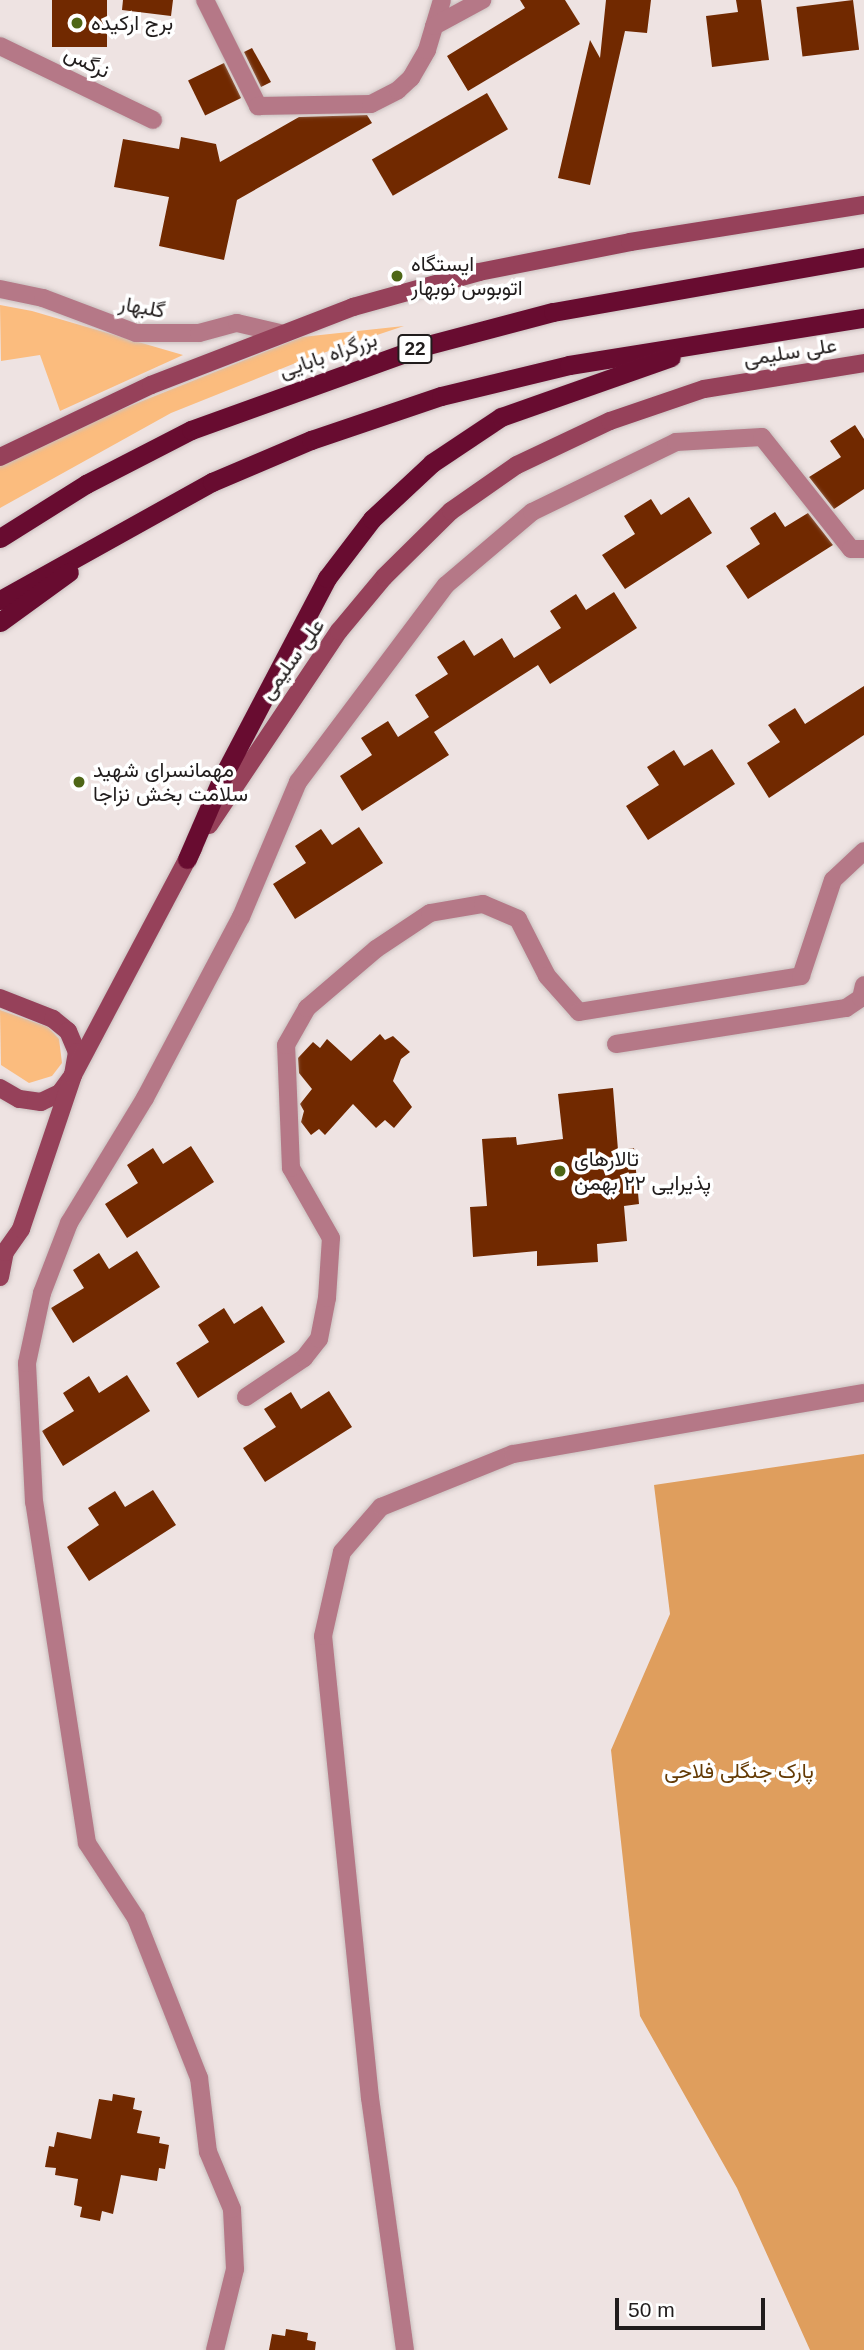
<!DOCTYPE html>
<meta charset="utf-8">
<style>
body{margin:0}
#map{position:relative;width:864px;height:2350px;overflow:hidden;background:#eee3e2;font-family:Helvetica,Vazirmatn,sans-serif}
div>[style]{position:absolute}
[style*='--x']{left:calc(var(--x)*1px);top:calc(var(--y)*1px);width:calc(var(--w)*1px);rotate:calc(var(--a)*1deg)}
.green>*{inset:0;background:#fbbc7e}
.forest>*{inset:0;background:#df9e5d}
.building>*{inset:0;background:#712900;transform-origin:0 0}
.roads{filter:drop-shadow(0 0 2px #c9bfbe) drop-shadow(0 0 2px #c9bfbe)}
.minor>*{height:18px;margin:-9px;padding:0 9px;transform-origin:9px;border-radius:9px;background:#b57887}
.secondary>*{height:18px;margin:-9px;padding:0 9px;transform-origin:9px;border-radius:9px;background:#96415a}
.trunk>*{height:19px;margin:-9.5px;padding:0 9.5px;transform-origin:9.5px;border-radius:9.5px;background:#680c30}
.dots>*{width:19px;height:19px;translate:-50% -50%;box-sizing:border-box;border:4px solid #fff;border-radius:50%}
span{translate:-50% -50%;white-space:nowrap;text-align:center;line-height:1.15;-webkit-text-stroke:7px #fff;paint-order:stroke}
.shield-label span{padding:2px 5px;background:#fff;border:2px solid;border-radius:5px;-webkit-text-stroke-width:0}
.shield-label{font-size:19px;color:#201c1c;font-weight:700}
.poi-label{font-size:21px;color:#201c1c}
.left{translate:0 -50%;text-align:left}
.street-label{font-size:21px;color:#201c1c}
.park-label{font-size:21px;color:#643a04}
.scale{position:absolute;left:615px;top:2298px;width:150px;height:32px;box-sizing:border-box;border:4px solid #201c1c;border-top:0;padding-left:9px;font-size:21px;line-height:24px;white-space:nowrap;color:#201c1c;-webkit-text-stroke:5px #fff;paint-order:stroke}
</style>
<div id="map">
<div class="green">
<div style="clip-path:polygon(0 305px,32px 311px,183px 355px,60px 411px,40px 355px,1px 361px)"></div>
<div style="clip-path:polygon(404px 326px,308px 358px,171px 413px,0 508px,0 466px,95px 420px,302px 337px)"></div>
<div style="clip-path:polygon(0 1010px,48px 1027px,59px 1039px,62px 1063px,52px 1076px,29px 1083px,1px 1065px)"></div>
</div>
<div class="forest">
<div style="clip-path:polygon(864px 1454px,864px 2350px,810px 2350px,737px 2188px,640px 2016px,611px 1750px,670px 1614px,654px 1485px)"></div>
</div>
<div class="building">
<div style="left:52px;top:0;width:55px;height:47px"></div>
<div style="clip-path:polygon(123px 0,173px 0,171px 16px,122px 10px)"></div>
<div style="clip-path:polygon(520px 0,565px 0,580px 24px,468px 91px,447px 56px,525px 8px)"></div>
<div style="clip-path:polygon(606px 0,651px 0,647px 33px,625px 31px,590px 185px,558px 178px,590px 40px,600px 58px)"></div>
<div style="clip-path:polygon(736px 0,761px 0,769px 60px,712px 67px,706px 16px,738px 12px)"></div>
<div style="left:853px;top:0;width:50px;height:57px;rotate:83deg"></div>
<div style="clip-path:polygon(252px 48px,271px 82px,261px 87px,244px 52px)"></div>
<div style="left:224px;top:63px;width:39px;height:40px;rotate:64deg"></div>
<div style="left:487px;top:93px;width:42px;height:133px;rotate:60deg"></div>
<div style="clip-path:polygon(367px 115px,372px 123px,237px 200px,224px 260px,159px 246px,169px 197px,114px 187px,123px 139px,179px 149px,181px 137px,216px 144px,220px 162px,299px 117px)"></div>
<div style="clip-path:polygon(855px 425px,864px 439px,864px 489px,834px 509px,809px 477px,841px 457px,830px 441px)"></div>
<div style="clip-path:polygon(689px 497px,712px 533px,625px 589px,602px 555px,635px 534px,624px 516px,651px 499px,661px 515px)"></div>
<div style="clip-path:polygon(775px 512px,785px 527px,808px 513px,833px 545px,748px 599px,726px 566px,760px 544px,750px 528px)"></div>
<div style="clip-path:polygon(614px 592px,637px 628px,550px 684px,538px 665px,434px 732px,449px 755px,362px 811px,340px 776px,372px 755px,361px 738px,388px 721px,398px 737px,429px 717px,415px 695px,448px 674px,437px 657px,464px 640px,474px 656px,502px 638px,514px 658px,561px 628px,550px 611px,576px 594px,586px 610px)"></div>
<div style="clip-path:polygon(864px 686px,864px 735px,769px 798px,747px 763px,780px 742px,768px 725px,795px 708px,805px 724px)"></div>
<div style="clip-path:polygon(712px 749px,735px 784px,648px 840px,626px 806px,659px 785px,647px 767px,674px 750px,684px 766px)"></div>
<div style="clip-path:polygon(359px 827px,383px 863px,295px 919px,273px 884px,306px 863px,295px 846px,321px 829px,332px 845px)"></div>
<div style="clip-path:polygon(380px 1034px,385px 1040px,393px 1036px,410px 1052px,401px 1059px,393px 1081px,412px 1107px,394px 1128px,385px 1120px,376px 1128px,353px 1104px,325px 1135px,319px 1129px,311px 1135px,301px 1122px,304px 1111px,300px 1104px,312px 1089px,299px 1073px,298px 1058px,313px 1042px,320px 1048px,327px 1039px,351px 1061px)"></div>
<div style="clip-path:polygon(613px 1088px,618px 1150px,634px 1148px,639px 1204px,624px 1206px,627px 1241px,597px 1244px,598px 1262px,537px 1266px,537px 1251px,473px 1257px,470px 1207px,487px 1206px,482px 1139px,516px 1137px,517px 1145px,563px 1139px,558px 1094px)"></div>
<div style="clip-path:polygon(191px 1146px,214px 1182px,127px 1238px,105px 1204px,138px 1183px,127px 1165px,153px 1148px,163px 1164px)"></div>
<div style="clip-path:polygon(137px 1251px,160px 1287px,73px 1343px,51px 1308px,84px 1288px,73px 1270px,99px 1253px,109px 1269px)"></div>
<div style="clip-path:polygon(262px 1306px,285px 1342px,198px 1398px,176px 1363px,209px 1342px,198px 1325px,224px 1308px,234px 1324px)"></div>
<div style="clip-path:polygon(127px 1375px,150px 1411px,63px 1466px,42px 1431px,74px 1411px,63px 1393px,89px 1376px,99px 1393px)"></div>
<div style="clip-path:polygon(329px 1391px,352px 1427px,265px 1482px,243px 1448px,276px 1427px,264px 1409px,291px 1392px,301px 1409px)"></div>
<div style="clip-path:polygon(153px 1490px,176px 1525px,89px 1581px,67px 1547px,99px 1525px,88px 1508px,115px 1491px,125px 1507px)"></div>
<div style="clip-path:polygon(113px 2094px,135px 2098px,133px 2109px,142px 2111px,137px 2133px,160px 2137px,159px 2143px,169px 2145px,165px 2169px,159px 2168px,157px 2181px,121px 2175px,113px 2214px,102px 2211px,100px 2221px,80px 2217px,82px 2207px,74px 2205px,78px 2179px,55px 2175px,56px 2168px,45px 2167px,49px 2146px,54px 2147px,57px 2132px,91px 2139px,99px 2099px,112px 2101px)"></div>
<div style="clip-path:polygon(286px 2329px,308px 2333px,307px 2340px,316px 2342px,315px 2350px,269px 2350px,272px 2334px,285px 2336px)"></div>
</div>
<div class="roads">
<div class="minor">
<div style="--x:205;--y:0;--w:119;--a:63.4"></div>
<div style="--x:258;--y:106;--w:113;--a:-1"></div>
<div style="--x:371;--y:104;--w:30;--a:-27"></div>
<div style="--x:398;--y:90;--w:18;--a:-43"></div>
<div style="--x:411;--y:78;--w:32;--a:-60"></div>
<div style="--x:427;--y:50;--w:52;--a:-73.3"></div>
<div style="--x:434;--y:26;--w:55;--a:-28.4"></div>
<div style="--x:0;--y:46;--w:170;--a:25.8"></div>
<div style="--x:0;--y:289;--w:44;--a:11.8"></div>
<div style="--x:43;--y:298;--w:99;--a:20.6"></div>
<div style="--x:136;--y:333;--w:63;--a:0"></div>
<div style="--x:199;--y:333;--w:39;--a:-15"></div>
<div style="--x:237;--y:323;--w:44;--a:13.1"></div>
<div style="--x:616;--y:1044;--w:233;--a:-8.9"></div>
<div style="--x:846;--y:1008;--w:18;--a:-34"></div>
<div style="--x:861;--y:998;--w:13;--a:-77"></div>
<div style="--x:246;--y:1397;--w:70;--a:-33.9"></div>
<div style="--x:304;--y:1358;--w:24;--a:-52"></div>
<div style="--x:319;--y:1339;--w:42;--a:-79"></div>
<div style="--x:327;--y:1298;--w:60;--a:-86.2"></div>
<div style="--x:331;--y:1238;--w:81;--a:-119.7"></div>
<div style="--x:291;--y:1168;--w:123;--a:-92.3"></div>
<div style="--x:286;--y:1045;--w:43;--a:-60.4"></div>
<div style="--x:307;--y:1008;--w:91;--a:-40.5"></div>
<div style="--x:376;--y:949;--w:65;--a:-33.7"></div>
<div style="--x:430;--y:913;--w:54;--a:-9.6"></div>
<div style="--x:483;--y:904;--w:38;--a:23"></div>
<div style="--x:518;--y:919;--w:64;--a:63"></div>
<div style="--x:547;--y:976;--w:48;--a:48.4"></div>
<div style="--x:579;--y:1012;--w:225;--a:-9.2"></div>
<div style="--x:801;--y:976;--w:101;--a:-71.6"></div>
<div style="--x:833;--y:880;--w:42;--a:-43.1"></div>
<div style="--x:215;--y:2350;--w:83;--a:-76.1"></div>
<div style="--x:235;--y:2269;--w:60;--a:-92.9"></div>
<div style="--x:232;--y:2209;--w:62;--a:-112.8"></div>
<div style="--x:208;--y:2152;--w:75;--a:-96.9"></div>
<div style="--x:199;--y:2078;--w:172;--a:-111.5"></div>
<div style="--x:136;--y:1918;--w:90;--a:-123.2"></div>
<div style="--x:87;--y:1843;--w:345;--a:-98.8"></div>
<div style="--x:34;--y:1502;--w:139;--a:-92.9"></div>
<div style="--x:27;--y:1363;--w:72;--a:-77.9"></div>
<div style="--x:42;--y:1293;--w:75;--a:-68.9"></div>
<div style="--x:69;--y:1223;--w:146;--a:-58.7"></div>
<div style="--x:145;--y:1098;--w:205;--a:-62.1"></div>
<div style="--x:241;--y:917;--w:147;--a:-67.1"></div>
<div style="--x:298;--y:782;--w:246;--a:-53.1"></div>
<div style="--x:446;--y:585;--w:113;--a:-40.3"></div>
<div style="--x:532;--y:512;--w:160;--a:-25.9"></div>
<div style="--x:676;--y:442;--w:86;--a:-3.3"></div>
<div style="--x:762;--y:437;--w:143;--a:51.5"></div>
<div style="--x:851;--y:549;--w:13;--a:0"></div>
<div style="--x:405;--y:2350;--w:254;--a:-97.9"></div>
<div style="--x:370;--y:2098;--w:464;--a:-95.8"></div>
<div style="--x:323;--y:1636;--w:86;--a:-77.3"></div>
<div style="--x:342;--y:1552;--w:60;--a:-49.1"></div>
<div style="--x:381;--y:1507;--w:142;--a:-21.9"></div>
<div style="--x:513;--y:1454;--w:356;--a:-9.9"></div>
</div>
<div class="secondary">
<div style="--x:0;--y:457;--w:167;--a:-25.5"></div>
<div style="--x:151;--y:385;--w:217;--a:-21.1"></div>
<div style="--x:353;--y:307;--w:131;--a:-15.5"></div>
<div style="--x:479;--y:272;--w:154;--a:-11.2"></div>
<div style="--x:630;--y:242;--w:237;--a:-9"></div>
<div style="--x:209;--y:825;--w:234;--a:-56.2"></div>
<div style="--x:339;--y:631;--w:70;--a:-50.2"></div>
<div style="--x:384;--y:577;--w:94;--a:-44.6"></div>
<div style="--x:451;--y:511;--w:80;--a:-34.9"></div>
<div style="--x:517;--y:465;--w:103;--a:-25.3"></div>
<div style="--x:610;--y:421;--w:99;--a:-18.8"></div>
<div style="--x:704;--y:389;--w:162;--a:-9.2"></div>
<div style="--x:0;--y:998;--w:57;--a:21.6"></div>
<div style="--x:53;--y:1019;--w:19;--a:39"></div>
<div style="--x:68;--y:1031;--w:23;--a:67"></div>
<div style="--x:77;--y:1052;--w:23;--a:100"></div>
<div style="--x:73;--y:1075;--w:22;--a:126"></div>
<div style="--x:60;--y:1093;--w:21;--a:155"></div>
<div style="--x:41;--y:1102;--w:22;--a:-172"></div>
<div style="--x:19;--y:1099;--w:22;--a:-150"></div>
<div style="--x:0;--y:1277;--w:25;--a:-79"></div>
<div style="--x:5;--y:1252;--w:28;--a:-55"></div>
<div style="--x:21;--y:1229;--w:163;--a:-71.3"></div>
<div style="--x:73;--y:1075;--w:257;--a:-62.1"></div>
</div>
<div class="trunk">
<div style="--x:0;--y:538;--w:102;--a:-32.1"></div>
<div style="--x:86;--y:484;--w:118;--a:-27.2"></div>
<div style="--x:191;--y:430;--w:248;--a:-19.8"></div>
<div style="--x:424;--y:346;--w:133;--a:-14.8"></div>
<div style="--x:553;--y:312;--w:316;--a:-10"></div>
<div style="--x:0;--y:600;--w:243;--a:-29.1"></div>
<div style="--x:212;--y:482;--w:108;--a:-23"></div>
<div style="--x:311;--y:440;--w:137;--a:-18.7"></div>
<div style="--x:441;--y:396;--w:132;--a:-13.6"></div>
<div style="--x:569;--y:365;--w:299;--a:-9.1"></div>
<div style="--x:0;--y:622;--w:85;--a:-35.9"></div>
<div style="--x:187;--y:859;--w:88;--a:-66.6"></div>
<div style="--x:222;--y:778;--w:226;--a:-62.3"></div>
<div style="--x:327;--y:578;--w:74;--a:-52.7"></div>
<div style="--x:372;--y:519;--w:82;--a:-43"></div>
<div style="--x:432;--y:463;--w:83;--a:-33.7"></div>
<div style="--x:501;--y:417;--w:180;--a:-19.4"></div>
</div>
</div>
<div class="dots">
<div style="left:77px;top:23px;background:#4e6616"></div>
<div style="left:397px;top:276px;background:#4e6616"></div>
<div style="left:79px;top:782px;background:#4e6616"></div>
<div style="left:560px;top:1171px;background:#4e6616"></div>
</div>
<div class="shield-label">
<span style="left:415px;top:349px">22</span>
</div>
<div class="poi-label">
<span class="left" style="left:91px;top:23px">برج ارکیده</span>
<span class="left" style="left:411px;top:276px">ایستگاه<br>اتوبوس نوبهار</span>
<span class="left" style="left:93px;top:782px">مهمانسرای شهید<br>سلامت بخش نزاجا</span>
<span class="left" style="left:574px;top:1171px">تالارهای<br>پذیرایی ۲۲ بهمن</span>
</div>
<div class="street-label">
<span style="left:87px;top:62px;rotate:26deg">نرگس</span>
<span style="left:142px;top:307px;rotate:10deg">گلبهار</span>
<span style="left:790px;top:352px;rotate:-9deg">علی سلیمی</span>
<span style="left:328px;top:355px;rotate:-19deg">بزرگراه بابایی</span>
<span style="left:292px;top:659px;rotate:-54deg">علی سلیمی</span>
</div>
<div class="park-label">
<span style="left:739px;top:1771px">پارک جنگلی فلاحی</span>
</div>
<div class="scale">50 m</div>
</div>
